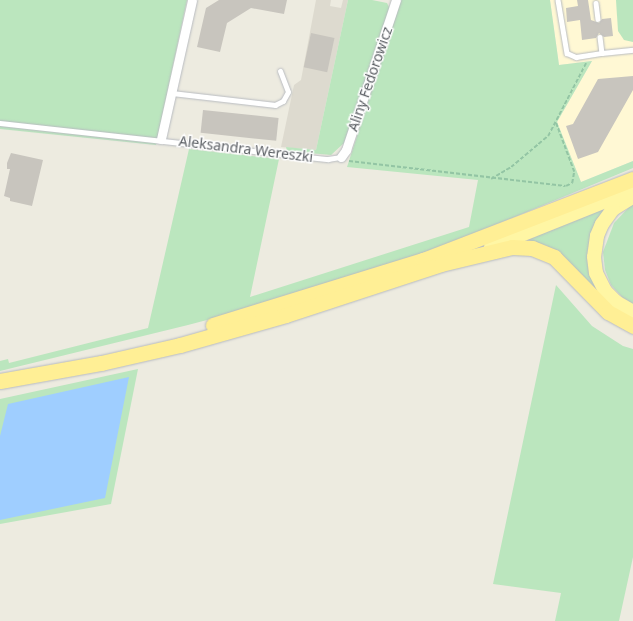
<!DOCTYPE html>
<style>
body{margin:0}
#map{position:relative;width:633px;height:621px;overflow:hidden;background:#edebe0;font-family:"Noto Sans",sans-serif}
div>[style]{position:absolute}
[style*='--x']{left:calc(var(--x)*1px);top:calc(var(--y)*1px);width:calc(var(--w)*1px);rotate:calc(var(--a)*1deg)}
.commercial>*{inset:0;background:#fff8d4}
.education>*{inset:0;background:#dddacf}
.green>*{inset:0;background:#bbe6be}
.water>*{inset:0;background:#9fceff}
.building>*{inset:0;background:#c8c5be;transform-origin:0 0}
.path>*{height:1.5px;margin-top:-0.75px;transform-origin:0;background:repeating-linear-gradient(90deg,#93c5a4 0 4px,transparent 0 6px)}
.roads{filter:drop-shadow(0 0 1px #b8bbc0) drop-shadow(0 0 1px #b8bbc0)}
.service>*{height:4.5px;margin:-2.25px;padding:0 2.25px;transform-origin:2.25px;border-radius:2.25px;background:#fff}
.minor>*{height:9px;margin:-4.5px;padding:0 4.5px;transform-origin:4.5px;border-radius:4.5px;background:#fff}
.primary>*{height:14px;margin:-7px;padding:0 7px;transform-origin:7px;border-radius:7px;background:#fff6a4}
.trunk>*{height:15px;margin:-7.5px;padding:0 7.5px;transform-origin:7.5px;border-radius:7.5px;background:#ffef95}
span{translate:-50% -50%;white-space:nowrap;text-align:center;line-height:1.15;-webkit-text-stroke:3px #fff;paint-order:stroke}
.street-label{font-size:14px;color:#595d62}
</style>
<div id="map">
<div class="commercial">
<div style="clip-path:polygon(550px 0,633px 0,633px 161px,581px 182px,557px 122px,592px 61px,559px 65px)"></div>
</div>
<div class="education">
<div style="clip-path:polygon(316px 0,331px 0,330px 6px,341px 8px,343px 0,348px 0,316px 150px,281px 147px,294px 85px,301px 80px)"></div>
</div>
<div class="green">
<div style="clip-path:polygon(0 0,187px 0,156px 145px,0 129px)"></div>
<div style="clip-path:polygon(348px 0,372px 0,387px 3px,390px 9px,344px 143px,331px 155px,287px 151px,286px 147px,316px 150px)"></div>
<div style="clip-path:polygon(401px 0,550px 0,559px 65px,592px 61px,557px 122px,581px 182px,633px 161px,633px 168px,442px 247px,309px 293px,188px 325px,0 371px,0 361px,8px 359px,9px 363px,148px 328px,189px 149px,279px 159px,250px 297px,469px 227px,478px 180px,347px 167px)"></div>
<div style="clip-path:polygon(616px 0,633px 0,633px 42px,624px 40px,618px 31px)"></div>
<div style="clip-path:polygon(633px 203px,633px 305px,624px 299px,611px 285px,605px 270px,603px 252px,614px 223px)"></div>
<div style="clip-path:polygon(610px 204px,595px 226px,604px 297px,518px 241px)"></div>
<div style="clip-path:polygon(556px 285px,592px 326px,623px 346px,633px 349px,633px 557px,619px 621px,555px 621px,561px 593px,493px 584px)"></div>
<div style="clip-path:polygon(138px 369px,111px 504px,0 524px,0 399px)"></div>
</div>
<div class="water">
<div style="clip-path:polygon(129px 377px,105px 498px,0 520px,0 436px,8px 404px)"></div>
</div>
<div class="building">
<div style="clip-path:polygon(219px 0,287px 0,284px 14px,251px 8px,227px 23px,220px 52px,197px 47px,206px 8px)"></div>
<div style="clip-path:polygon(577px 0,588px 0,591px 20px,599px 23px,602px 19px,611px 18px,613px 36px,604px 37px,599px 33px,596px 38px,582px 40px,580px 20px,567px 22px,566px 8px,578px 6px)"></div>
<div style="left:311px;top:33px;width:24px;height:35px;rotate:12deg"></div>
<div style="clip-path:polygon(633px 76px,633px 90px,598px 152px,578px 159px,566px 126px,573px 124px,598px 79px)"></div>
<div style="left:203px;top:110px;width:76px;height:23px;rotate:6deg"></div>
<div style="clip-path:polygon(11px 153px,43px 160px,32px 206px,10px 201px,10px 198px,4px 196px,10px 169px,7px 169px,7px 163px)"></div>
</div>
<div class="path">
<div style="--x:349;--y:161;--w:218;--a:6.6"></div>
<div style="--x:566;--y:186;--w:7;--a:-27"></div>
<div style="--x:572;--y:183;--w:11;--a:-80"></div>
<div style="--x:574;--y:172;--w:54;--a:-110.4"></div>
<div style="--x:491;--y:179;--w:23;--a:-31"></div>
<div style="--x:511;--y:167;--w:48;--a:-40"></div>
<div style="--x:548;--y:136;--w:82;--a:-62.5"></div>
</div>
<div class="roads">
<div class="service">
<div style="--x:558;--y:0;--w:54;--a:80.4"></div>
<div style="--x:567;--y:53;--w:10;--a:24"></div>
<div style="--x:576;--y:57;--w:26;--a:-9"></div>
<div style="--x:596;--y:3;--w:16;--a:83"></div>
<div style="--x:600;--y:37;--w:16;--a:83"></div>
<div style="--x:602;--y:53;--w:31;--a:-6"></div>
<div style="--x:172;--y:93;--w:104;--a:6.6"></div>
<div style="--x:275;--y:105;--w:9;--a:-27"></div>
<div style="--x:283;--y:101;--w:10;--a:-61"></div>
<div style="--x:288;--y:92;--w:22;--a:-111"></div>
<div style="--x:0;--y:123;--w:330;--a:6.3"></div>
<div style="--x:328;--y:159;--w:13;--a:-9"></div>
</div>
<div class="minor">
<div style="--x:161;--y:139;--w:142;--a:-77.4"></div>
<div style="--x:341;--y:157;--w:9;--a:-54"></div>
<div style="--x:346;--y:150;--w:158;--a:-71.6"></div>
</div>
<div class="primary">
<div style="--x:629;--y:199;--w:19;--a:148"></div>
<div style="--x:613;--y:209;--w:19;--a:126"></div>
<div style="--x:602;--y:224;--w:13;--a:113"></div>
<div style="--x:597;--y:236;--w:21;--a:98"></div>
<div style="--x:594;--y:257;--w:16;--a:83"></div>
<div style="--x:596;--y:273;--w:20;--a:63"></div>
<div style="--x:605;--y:291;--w:16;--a:45"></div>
<div style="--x:616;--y:302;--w:20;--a:30"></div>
<div style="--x:491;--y:247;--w:153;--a:-21.9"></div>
</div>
<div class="trunk">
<div style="--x:213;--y:325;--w:220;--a:-17.2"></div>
<div style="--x:423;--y:260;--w:225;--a:-21.1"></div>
<div style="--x:0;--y:381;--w:103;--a:-10.1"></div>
<div style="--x:101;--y:363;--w:81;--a:-12.8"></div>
<div style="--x:180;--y:345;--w:110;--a:-15.8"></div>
<div style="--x:286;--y:315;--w:163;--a:-18.2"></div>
<div style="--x:441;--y:264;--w:73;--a:-13.5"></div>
<div style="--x:512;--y:247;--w:20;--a:3"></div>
<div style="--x:532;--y:248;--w:24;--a:22"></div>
<div style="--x:554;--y:257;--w:77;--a:45.5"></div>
<div style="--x:608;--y:312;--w:29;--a:29"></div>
</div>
</div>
<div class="street-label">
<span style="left:370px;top:79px;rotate:-71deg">Aliny Fedorowicz</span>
<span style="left:246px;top:149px;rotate:7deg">Aleksandra Wereszki</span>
</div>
</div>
